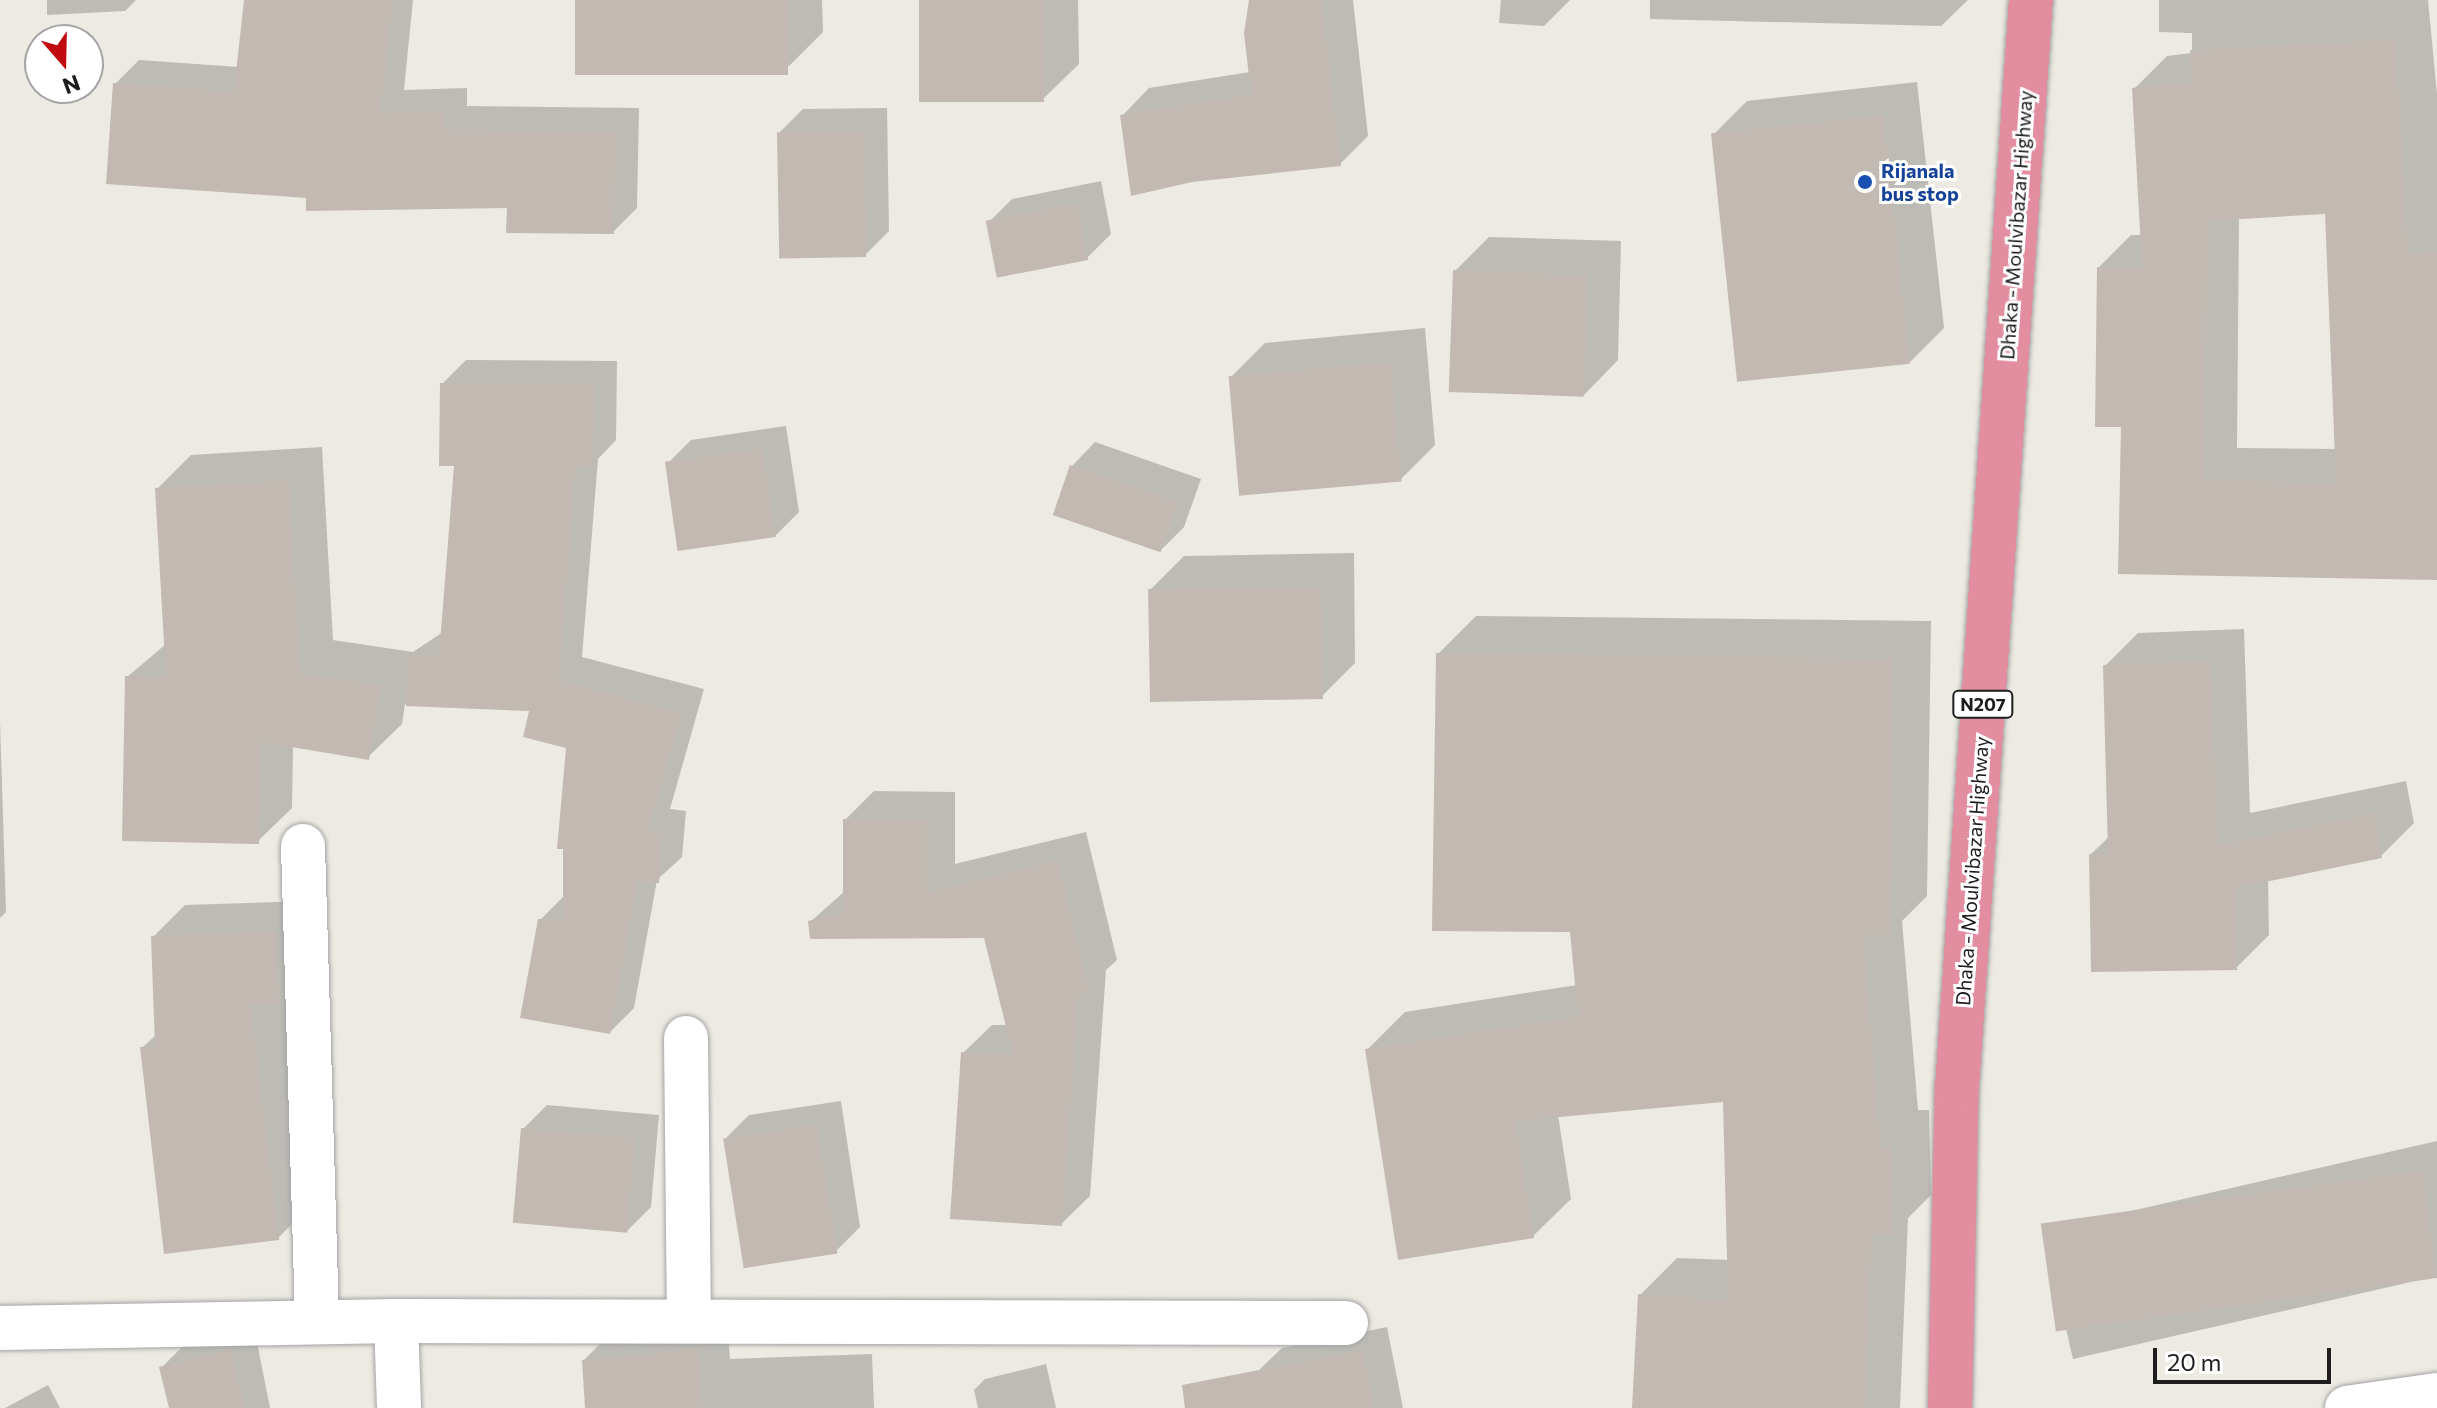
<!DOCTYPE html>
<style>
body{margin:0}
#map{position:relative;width:2437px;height:1408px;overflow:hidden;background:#edeae3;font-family:Commissioner,sans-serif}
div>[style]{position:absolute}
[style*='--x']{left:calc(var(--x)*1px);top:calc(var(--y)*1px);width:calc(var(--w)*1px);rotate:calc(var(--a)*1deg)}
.shadow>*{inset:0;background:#0003}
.building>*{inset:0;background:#c2b9b3;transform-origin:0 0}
.roads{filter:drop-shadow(0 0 2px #a4a4a4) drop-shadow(0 0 2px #a4a4a4)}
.minor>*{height:44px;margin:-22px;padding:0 22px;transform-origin:22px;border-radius:22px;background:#fff}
.highway>*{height:44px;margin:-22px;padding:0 22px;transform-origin:22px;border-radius:22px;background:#e28ea0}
.dots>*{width:22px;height:22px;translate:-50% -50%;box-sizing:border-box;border:4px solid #fff;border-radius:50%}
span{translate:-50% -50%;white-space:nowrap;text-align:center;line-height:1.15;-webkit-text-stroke:6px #fff;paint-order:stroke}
.shield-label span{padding:2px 6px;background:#fff;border:2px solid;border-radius:6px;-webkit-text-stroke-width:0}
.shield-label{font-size:18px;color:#1d1d1d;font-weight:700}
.transit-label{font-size:20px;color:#164399;font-weight:700}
.left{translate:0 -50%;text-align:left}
.street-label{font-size:20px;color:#1d1d1d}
.north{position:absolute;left:24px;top:24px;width:80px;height:80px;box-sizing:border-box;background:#fff;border:2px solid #a5a5a5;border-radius:50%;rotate:160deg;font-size:22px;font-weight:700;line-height:32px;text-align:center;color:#1d1d1d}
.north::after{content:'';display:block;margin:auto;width:28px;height:36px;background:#c00a10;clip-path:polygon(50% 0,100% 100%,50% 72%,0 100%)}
.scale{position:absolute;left:2153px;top:1348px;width:178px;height:36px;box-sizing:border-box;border:4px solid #1d1d1d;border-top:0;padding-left:10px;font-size:24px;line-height:28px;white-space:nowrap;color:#1d1d1d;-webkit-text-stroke:6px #fff;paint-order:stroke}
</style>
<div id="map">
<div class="shadow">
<div style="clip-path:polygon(47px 0,136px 0,125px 11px,47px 15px)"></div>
<div style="clip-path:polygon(247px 0,413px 0,404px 90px,467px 88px,467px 106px,639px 108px,637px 208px,613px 232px,509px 206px,308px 196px,115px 84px,139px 60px,239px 67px)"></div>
<div style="clip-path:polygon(577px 0,822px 0,823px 32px,789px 66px)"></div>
<div style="clip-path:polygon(921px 0,1078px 0,1079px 64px,1044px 98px)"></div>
<div style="clip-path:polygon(1251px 0,1353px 0,1368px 136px,1340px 164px,1122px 116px,1149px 88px,1250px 72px)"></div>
<div style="clip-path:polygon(1501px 0,1570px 0,1544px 26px,1499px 23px)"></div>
<div style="clip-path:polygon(1650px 0,1968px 0,1941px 26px,1650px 19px)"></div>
<div style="clip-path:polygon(evenodd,2159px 0,2428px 0,2437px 94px,2437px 578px,2120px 572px,2123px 425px,2099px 267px,2131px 235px,2142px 235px,2134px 89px,2167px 56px,2192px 53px,2192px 33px,2159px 32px,2159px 0,2327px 212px,2336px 449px,2237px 448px,2239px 217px,2327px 212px)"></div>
<div style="clip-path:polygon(1917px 82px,1944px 328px,1910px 362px,1713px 135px,1747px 101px)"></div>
<div style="clip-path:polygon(887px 108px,889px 231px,865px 255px,779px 133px,803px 109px)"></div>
<div style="clip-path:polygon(1101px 181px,1111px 234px,1087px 258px,988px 223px,1012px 199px)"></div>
<div style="clip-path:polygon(1489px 237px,1621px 241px,1618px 360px,1584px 395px,1455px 271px)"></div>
<div style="clip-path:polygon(1425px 328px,1435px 445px,1401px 479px,1231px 377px,1265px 343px)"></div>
<div style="clip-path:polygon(466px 360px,617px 361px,616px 440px,598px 459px,582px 657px,704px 689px,670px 809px,686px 811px,682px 857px,657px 880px,634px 1008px,610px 1032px,540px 920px,565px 895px,568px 747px,532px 709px,405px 704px,402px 724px,368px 757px,293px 745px,292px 808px,258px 841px,127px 677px,166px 644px,157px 489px,191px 455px,322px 447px,333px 640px,413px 652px,443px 632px,456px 464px,442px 384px)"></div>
<div style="clip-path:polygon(786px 426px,799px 512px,775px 536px,667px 464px,691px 440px)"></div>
<div style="clip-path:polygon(1095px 442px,1201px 479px,1184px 527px,1161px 550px,1072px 466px)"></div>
<div style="clip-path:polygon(1354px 553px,1355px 663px,1321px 697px,1150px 590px,1184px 556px)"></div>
<div style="clip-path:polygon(1476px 616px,1931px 621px,1927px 896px,1902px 921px,1918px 1110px,1929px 1110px,1931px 1195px,1908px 1218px,1900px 1408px,1634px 1408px,1640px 1295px,1677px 1258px,1729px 1260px,1725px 1100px,1558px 1115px,1571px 1199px,1533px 1236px,1367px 1050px,1405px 1012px,1577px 985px,1572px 930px,1438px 654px)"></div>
<div style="clip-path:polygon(2244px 629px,2250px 813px,2406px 781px,2414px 823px,2381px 856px,2268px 879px,2269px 935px,2236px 968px,2091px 854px,2110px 836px,2105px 666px,2138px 633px)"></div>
<div style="clip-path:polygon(0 721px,6px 912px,0 918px)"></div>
<div style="clip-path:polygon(874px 791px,955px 792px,955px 864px,1086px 832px,1117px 960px,1106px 970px,1090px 1196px,1061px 1224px,963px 1053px,992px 1025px,1008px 1025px,986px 936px,810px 922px,845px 891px,845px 820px)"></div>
<div style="clip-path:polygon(307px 901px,310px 971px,285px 996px,309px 1207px,278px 1238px,142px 1048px,157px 1034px,153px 937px,185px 905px)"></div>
<div style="clip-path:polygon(841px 1101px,860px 1227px,836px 1251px,725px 1139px,749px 1115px)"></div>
<div style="clip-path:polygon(547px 1105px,659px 1115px,651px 1207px,627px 1231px,523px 1129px)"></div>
<div style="clip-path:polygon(2437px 1141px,2437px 1276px,2073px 1359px,2049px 1256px,2083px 1222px)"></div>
<div style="clip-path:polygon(727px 1321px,730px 1359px,872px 1354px,874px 1408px,587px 1408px,584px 1360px,613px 1331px)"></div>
<div style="clip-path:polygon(254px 1327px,270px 1408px,171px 1408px,161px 1368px,185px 1344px)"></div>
<div style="clip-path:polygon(1387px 1327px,1403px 1408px,1265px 1408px,1258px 1371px,1282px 1348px)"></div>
<div style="clip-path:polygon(1046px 1364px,1056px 1408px,978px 1408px,974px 1390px,985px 1379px)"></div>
<div style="clip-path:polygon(48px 1385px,60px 1408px,5px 1408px)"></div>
</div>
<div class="building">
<div style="clip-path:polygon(244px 0,393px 0,381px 113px,444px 111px,444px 129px,616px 131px,614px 234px,506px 233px,507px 208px,306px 211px,306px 198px,106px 184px,113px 83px,234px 91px)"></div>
<div style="left:575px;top:0;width:213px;height:75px"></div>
<div style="left:919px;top:0;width:125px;height:102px"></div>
<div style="clip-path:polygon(1249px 0,1322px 0,1341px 166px,1192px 182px,1131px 196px,1120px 115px,1251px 94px,1244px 33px)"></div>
<div style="clip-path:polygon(evenodd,2396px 39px,2408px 253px,2437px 252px,2437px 580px,2118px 574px,2121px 427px,2095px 427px,2097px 267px,2142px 267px,2132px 88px,2192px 81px,2190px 50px,2396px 39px,2325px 214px,2336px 482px,2205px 480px,2208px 221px,2325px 214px)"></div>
<div style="left:1884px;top:115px;width:250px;height:174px;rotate:84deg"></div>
<div style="left:864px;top:131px;width:126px;height:87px;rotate:89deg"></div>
<div style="left:1077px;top:203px;width:58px;height:93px;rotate:79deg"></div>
<div style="left:1453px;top:270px;width:135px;height:122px;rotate:2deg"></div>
<div style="left:1391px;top:362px;width:120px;height:163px;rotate:85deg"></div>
<div style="clip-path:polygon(440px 383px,594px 384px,593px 466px,576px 466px,559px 680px,682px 713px,648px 832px,663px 834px,659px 883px,638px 881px,610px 1034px,520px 1018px,538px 919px,563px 920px,563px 849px,557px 849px,566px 748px,523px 737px,529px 711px,406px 706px,408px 655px,439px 656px,454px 466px,439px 466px)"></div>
<div style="left:763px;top:448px;width:90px;height:99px;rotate:82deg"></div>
<div style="left:1070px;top:465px;width:114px;height:53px;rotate:19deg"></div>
<div style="clip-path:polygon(289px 480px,300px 673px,381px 685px,369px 760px,261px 742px,259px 844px,122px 841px,125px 676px,166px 677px,155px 488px)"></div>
<div style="left:1321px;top:586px;width:113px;height:173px;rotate:89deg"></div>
<div style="clip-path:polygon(1436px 653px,1894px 658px,1891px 935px,1863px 935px,1881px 1147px,1892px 1147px,1894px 1235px,1872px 1235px,1865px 1408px,1632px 1408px,1638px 1294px,1728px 1299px,1723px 1102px,1516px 1121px,1534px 1238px,1398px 1260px,1365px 1049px,1578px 1016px,1570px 932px,1432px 931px)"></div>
<div style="clip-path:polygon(2211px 661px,2218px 845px,2374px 813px,2382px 858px,2236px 888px,2237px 970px,2091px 972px,2089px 854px,2108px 853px,2103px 665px)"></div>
<div style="clip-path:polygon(843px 819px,927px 819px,927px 892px,1058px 860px,1089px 990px,1079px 993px,1062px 1226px,950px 1219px,961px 1052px,1013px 1055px,984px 938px,810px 939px,808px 921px,843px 912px)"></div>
<div style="clip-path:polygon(277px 931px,279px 1004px,251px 1005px,279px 1240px,164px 1254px,140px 1047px,155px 1046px,151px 936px)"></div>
<div style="left:817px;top:1124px;width:131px;height:95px;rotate:81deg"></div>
<div style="left:521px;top:1128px;width:115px;height:95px;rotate:5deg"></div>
<div style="left:2422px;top:1170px;width:109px;height:385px;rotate:82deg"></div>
<div style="clip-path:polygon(231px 1349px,245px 1408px,169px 1408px,159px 1367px)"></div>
<div style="clip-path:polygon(699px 1349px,703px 1408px,585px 1408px,582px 1360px)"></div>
<div style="clip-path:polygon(1363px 1350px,1375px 1408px,1185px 1408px,1182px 1385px)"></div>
</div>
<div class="roads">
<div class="minor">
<div style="--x:303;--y:846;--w:476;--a:88.3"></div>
<div style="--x:686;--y:1038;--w:283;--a:89.4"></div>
<div style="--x:396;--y:1321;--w:87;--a:88"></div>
<div style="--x:0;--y:1328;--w:396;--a:-1"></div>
<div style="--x:396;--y:1321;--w:950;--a:0.12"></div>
<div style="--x:2347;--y:1408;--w:91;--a:-8.2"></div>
</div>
<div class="highway">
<div style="--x:1950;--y:1408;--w:321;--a:-88.8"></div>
<div style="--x:1957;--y:1087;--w:1090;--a:-86.11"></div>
</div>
</div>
<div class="dots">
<div style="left:1865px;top:182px;background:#1a4fb4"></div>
</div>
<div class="shield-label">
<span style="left:1983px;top:704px">N207</span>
</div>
<div class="transit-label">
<span class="left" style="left:1881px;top:182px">Rijanala<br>bus stop</span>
</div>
<div class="street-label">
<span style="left:2016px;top:225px;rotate:-86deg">Dhaka - Moulvibazar Highway</span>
<span style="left:1972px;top:871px;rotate:-86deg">Dhaka - Moulvibazar Highway</span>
</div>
<div class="north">N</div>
<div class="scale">20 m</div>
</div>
